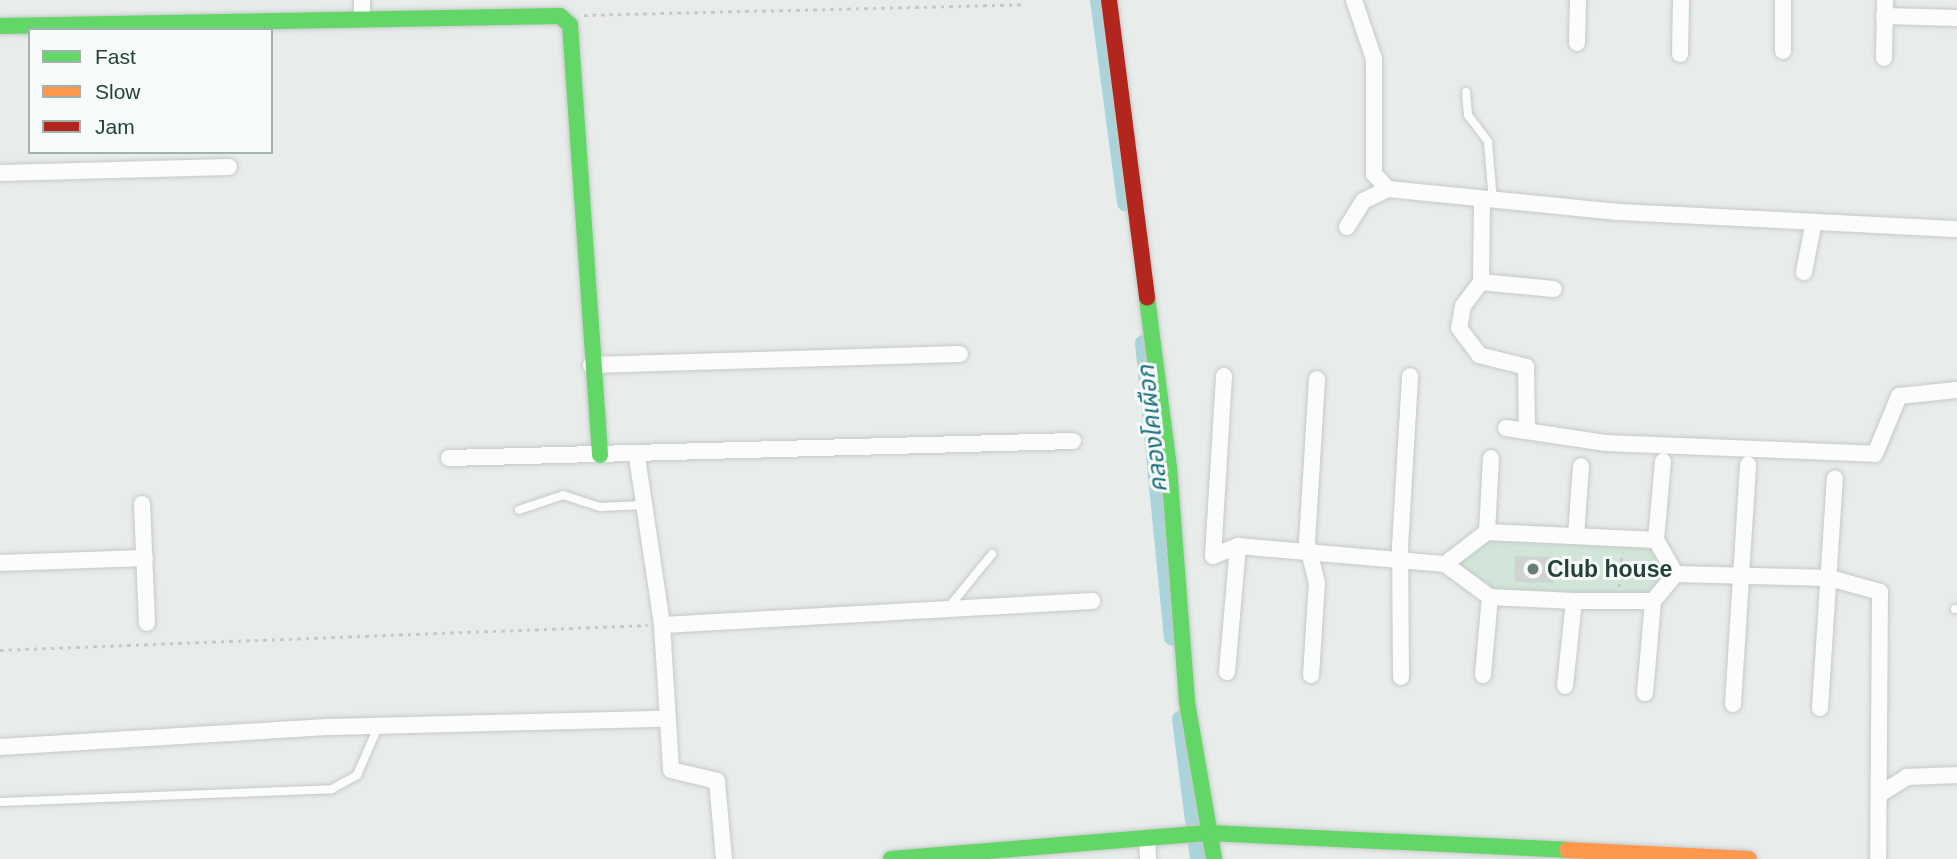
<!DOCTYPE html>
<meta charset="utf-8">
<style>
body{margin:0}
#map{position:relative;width:1957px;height:859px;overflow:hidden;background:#e8edeb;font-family:Arial,"Noto Sans Thai",sans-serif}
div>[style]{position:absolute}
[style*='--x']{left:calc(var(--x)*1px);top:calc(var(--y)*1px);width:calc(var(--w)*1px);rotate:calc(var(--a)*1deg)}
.green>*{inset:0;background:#d1e6d8}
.canal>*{height:16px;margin:-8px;padding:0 8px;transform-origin:8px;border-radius:8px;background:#a9d4db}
.building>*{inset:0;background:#cfd4d2;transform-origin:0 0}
.path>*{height:2.5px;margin-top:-1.25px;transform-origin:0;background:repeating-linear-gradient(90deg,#c3ccca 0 3.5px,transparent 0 8.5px)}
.roads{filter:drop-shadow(0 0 2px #c5cac8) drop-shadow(0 0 2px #c5cac8)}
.lane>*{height:8px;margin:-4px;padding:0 4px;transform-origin:4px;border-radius:4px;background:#fcfcfc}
.street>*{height:16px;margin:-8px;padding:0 8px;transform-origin:8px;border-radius:8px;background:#fcfcfc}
.fast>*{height:16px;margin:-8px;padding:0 8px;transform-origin:8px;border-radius:8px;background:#63d668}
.slow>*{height:16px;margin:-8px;padding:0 8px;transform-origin:8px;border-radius:8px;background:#ff974d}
.jam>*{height:16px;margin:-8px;padding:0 8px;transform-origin:8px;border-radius:8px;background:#b3261e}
.dots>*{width:19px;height:19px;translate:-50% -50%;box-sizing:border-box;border:4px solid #f7fbf9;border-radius:50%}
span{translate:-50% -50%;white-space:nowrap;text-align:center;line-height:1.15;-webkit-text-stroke:6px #f7fbf9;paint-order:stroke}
.poi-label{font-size:23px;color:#24423a;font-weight:700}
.left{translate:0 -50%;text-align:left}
.water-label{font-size:24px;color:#1c6f80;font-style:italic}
.legend{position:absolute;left:28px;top:28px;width:245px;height:126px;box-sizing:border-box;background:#f7fbf9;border:2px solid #a3b1ad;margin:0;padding:9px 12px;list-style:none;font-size:21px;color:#24423a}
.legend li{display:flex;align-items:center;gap:14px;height:35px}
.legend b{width:35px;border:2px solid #a3b1ad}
</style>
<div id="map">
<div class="green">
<div style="clip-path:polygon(1487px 532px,1656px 540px,1676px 574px,1653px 601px,1490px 597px,1445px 564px)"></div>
</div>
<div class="canal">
<div style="--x:1098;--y:0;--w:205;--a:82.4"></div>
<div style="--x:1143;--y:343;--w:296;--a:84.4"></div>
<div style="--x:1180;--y:719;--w:141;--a:82.7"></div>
</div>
<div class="building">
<div style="left:1515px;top:556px;width:39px;height:26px;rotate:1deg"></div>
</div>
<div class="path">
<div style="--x:584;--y:15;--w:440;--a:-1.4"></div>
<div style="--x:1619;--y:587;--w:35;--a:-85"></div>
<div style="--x:0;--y:650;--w:648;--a:-2.21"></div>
</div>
<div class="roads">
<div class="lane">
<div style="--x:1466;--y:92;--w:23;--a:85"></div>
<div style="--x:1468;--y:115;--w:34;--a:53"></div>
<div style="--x:1488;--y:142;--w:60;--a:85.2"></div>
<div style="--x:519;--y:510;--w:46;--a:-18.8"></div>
<div style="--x:563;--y:495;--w:39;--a:18"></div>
<div style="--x:600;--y:507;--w:44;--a:-2.6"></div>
<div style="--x:948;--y:608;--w:70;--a:-50.8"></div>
<div style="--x:1955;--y:609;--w:2;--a:0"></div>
<div style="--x:0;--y:802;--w:332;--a:-2.2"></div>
<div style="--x:332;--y:789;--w:29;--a:-29"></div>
<div style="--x:357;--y:775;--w:52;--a:-66.4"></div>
</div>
<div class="street">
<div style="--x:362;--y:0;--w:17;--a:90"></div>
<div style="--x:1354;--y:0;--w:62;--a:71.3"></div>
<div style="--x:1374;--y:59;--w:115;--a:90"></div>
<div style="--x:1374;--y:174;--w:21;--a:47"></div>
<div style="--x:1388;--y:189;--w:231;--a:5.7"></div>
<div style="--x:1618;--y:212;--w:339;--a:2.9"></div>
<div style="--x:1783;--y:0;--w:51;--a:90"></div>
<div style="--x:1884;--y:16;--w:73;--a:1.6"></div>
<div style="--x:1577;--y:43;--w:43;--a:-88.7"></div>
<div style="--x:1680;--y:54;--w:54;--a:-88.9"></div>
<div style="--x:1884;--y:58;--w:58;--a:-89"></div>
<div style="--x:0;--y:173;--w:229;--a:-1.5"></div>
<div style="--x:1482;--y:201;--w:81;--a:90.7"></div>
<div style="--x:1481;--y:282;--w:30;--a:127"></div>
<div style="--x:1463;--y:306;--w:22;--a:100"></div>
<div style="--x:1459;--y:328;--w:34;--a:53"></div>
<div style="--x:1479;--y:355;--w:49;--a:14.3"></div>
<div style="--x:1526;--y:367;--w:64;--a:89.1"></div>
<div style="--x:1347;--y:227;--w:31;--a:-58"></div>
<div style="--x:1363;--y:201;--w:28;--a:-26"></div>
<div style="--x:1804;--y:272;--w:47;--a:-78.9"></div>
<div style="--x:1481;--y:282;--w:73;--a:5.5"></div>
<div style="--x:591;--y:365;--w:369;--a:-1.7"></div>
<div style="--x:1224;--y:376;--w:180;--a:93.5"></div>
<div style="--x:1213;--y:556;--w:27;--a:-22"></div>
<div style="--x:1238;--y:546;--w:208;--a:5"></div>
<div style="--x:1445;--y:564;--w:56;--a:36.3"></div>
<div style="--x:1490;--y:597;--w:84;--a:2.7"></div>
<div style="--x:1574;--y:601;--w:79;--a:0"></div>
<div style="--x:1653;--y:601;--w:35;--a:-50"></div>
<div style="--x:1506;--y:428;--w:100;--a:8.6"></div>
<div style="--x:1605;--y:443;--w:270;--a:2.3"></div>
<div style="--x:1875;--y:454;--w:63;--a:-67.5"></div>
<div style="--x:1899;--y:396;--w:58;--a:-5.9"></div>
<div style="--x:637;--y:457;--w:170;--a:81.5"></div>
<div style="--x:662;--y:625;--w:145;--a:86.4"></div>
<div style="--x:671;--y:770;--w:47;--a:13.4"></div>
<div style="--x:717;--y:781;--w:78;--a:84.9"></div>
<div style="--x:449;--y:458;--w:624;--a:-1.56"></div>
<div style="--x:142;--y:504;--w:119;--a:87.6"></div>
<div style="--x:1487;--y:532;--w:74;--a:-86.9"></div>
<div style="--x:1576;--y:536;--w:70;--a:-85.9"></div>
<div style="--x:1656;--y:540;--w:79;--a:-84.9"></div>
<div style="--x:0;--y:563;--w:145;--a:-2"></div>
<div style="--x:1445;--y:564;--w:53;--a:-37.3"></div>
<div style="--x:1487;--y:532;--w:169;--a:2.7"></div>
<div style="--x:1656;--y:540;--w:39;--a:60"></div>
<div style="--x:1676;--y:574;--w:154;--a:1.5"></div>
<div style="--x:1830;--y:578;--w:52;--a:15.6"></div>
<div style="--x:1880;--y:592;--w:267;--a:90.4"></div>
<div style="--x:662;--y:625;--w:431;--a:-3.2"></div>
<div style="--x:1227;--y:672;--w:126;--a:-85"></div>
<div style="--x:1311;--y:675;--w:92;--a:-86.3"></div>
<div style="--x:1317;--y:583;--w:41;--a:-104"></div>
<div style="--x:1307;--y:543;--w:164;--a:-86.5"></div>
<div style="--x:1483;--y:675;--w:78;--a:-84.9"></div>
<div style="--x:1401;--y:677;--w:131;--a:-90.4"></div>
<div style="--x:1400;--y:546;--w:170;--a:-86.6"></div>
<div style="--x:1565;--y:686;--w:85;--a:-84"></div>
<div style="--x:1645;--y:693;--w:92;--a:-85"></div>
<div style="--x:1733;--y:704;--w:240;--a:-86.4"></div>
<div style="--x:1820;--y:708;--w:230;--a:-86.3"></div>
<div style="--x:0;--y:747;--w:328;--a:-3.5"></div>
<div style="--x:327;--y:727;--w:339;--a:-1.4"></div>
<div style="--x:1880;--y:794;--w:32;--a:-32"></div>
<div style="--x:1907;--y:777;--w:50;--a:-2.3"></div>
<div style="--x:1147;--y:838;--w:21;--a:87"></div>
</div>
<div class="fast">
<div style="--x:0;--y:26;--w:560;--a:-1.02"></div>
<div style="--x:560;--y:16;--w:13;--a:42"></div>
<div style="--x:570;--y:25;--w:431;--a:86"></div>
<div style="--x:1147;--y:298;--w:170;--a:82.6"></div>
<div style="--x:1169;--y:467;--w:236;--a:85.6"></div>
<div style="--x:1187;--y:702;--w:159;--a:80.2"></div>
<div style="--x:891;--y:859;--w:320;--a:-4.7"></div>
<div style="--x:1210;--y:833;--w:357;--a:2.7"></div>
</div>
<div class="slow">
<div style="--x:1567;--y:850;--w:182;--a:2.8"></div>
</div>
<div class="jam">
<div style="--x:1109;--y:0;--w:300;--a:82.7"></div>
</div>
</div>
<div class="dots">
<div style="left:1533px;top:569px;background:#697e78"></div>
</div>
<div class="poi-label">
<span class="left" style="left:1547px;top:569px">Club house</span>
</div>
<div class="water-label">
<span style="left:1152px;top:429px;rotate:-96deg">คลองโคเผือก</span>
</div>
<ul class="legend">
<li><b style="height:9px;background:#63d668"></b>Fast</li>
<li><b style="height:9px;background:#ff974d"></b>Slow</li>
<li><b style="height:9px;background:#b3261e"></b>Jam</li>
</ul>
</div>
